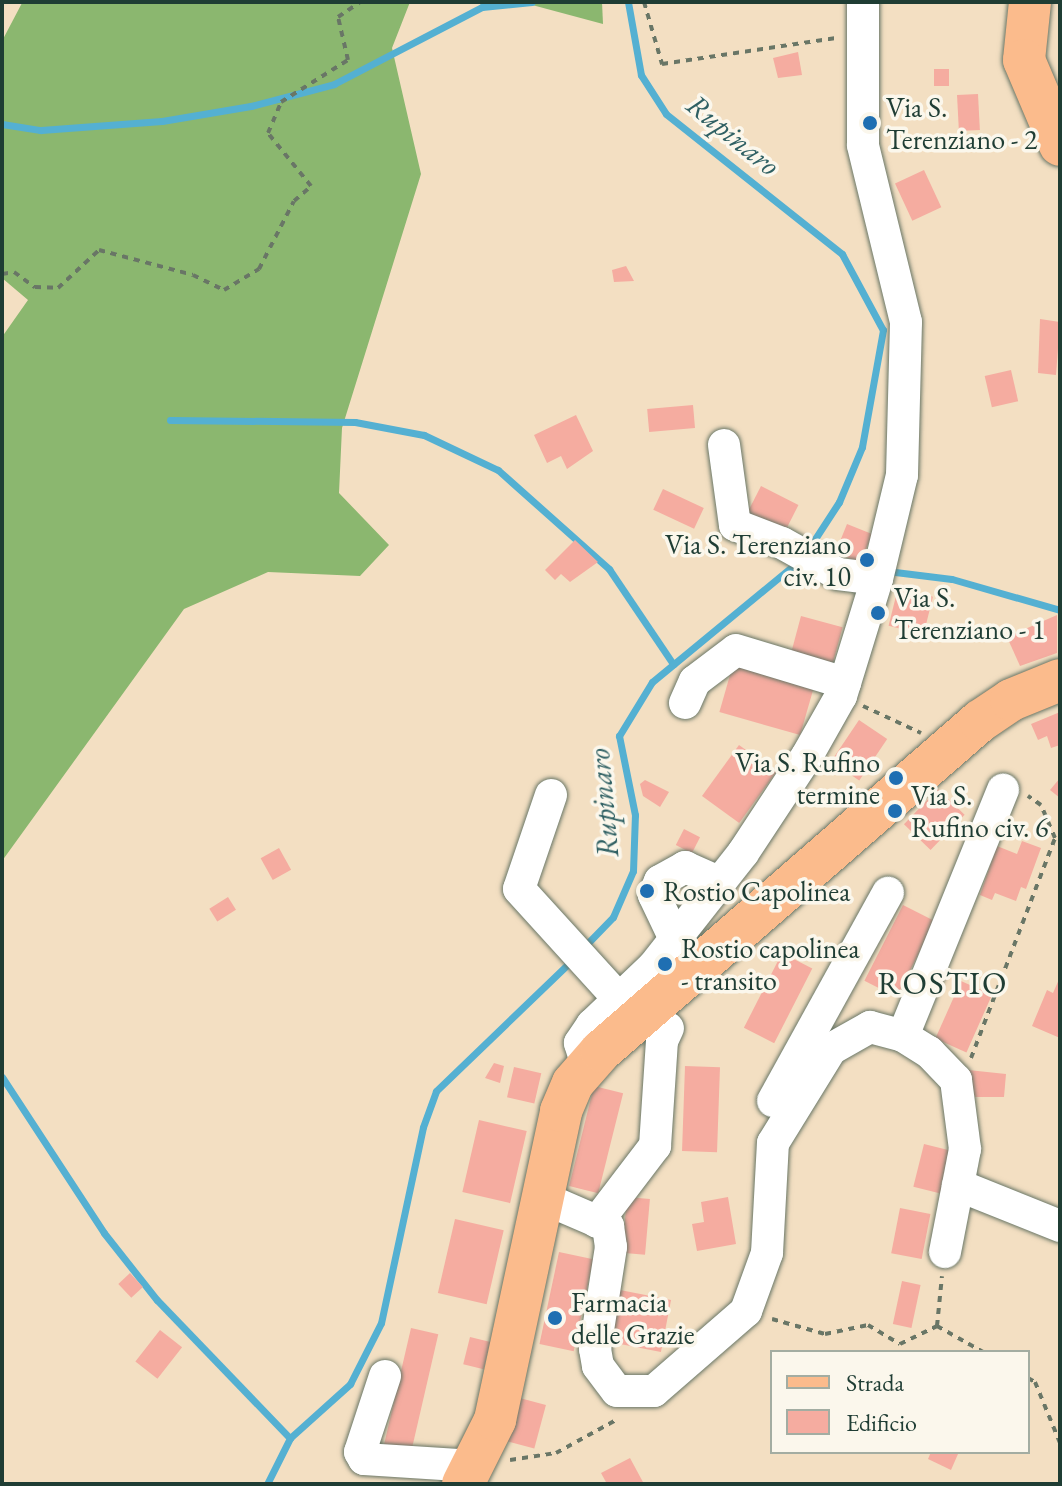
<!DOCTYPE html>
<style>
body{margin:0}
#map{position:relative;width:1062px;height:1486px;overflow:hidden;background:#f3dfc2;font-family:"EB Garamond",serif}
div>[style]{position:absolute}
[style*='--x']{left:calc(var(--x)*1px);top:calc(var(--y)*1px);width:calc(var(--w)*1px);rotate:calc(var(--a)*1deg)}
.forest>*{inset:0;background:#8bb76f}
.stream>*{height:7px;margin:-3.5px;padding:0 3.5px;transform-origin:3.5px;border-radius:3.5px;background:#54b0d2}
.building>*{inset:0;background:#f5aca0;transform-origin:0 0}
.path>*{height:4px;margin-top:-2px;transform-origin:0;background:repeating-linear-gradient(90deg,#697666 0 6px,transparent 0 12px)}
.roads{filter:drop-shadow(0 0 2px #697666) drop-shadow(0 0 2px #697666)}
.minor>*{height:32px;margin:-16px;padding:0 16px;transform-origin:16px;border-radius:16px;background:#fff}
.major>*{height:42px;margin:-21px;padding:0 21px;transform-origin:21px;border-radius:21px;background:#fbbb8c}
.dots>*{width:22px;height:22px;translate:-50% -50%;box-sizing:border-box;border:4px solid #fbf7ec;border-radius:50%}
span{translate:-50% -50%;white-space:nowrap;text-align:center;line-height:1.15;-webkit-text-stroke:7px #fbf7ec;paint-order:stroke}
.poi-label{font-size:28px;color:#1f3d34}
.left{translate:0 -50%;text-align:left}
.right{translate:-100% -50%;text-align:right}
.water-label{font-size:30px;color:#2f6063;font-style:italic}
.quarter-label{font-size:32px;color:#1f3d34;letter-spacing:2px}
.frame{position:absolute;inset:0;border:4px solid #1f3d34;pointer-events:none}
.legend{position:absolute;left:770px;top:1350px;width:260px;height:104px;box-sizing:border-box;background:#fbf7ec;border:2px solid #a3ada2;margin:0;padding:10px 14px;list-style:none;font-size:24px;color:#1f3d34}
.legend li{display:flex;align-items:center;gap:16px;height:40px}
.legend b{width:40px;border:2px solid #a3ada2}
</style>
<div id="map">
<div class="forest">
<div style="clip-path:polygon(16px 2px,410px 2px,392px 48px,421px 174px,342px 428px,339px 493px,389px 545px,360px 576px,268px 572px,184px 609px,2px 861px,2px 337px,28px 300px,2px 278px,2px 41px,22px 3px)"></div>
<div style="clip-path:polygon(521px 2px,602px 2px,603px 24px)"></div>
</div>
<div class="stream">
<div style="--x:628;--y:2;--w:74;--a:79.9"></div>
<div style="--x:641;--y:75;--w:46;--a:57.3"></div>
<div style="--x:666;--y:114;--w:225;--a:38.5"></div>
<div style="--x:842;--y:254;--w:86;--a:61.7"></div>
<div style="--x:883;--y:330;--w:119;--a:100.2"></div>
<div style="--x:862;--y:447;--w:60;--a:112.7"></div>
<div style="--x:839;--y:502;--w:55;--a:123.1"></div>
<div style="--x:2;--y:124;--w:39;--a:9"></div>
<div style="--x:41;--y:130;--w:121;--a:-4.3"></div>
<div style="--x:162;--y:121;--w:90;--a:-9.6"></div>
<div style="--x:251;--y:106;--w:86;--a:-14.8"></div>
<div style="--x:334;--y:84;--w:167;--a:-27.5"></div>
<div style="--x:482;--y:7;--w:50;--a:-5.7"></div>
<div style="--x:170;--y:420;--w:185;--a:0.6"></div>
<div style="--x:355;--y:422;--w:70;--a:10.7"></div>
<div style="--x:424;--y:435;--w:82;--a:25.3"></div>
<div style="--x:498;--y:470;--w:149;--a:41.7"></div>
<div style="--x:609;--y:569;--w:115;--a:56"></div>
<div style="--x:887;--y:571;--w:65;--a:7"></div>
<div style="--x:952;--y:579;--w:112;--a:16"></div>
<div style="--x:583;--y:948;--w:43;--a:-45.9"></div>
<div style="--x:613;--y:917;--w:50;--a:-66.5"></div>
<div style="--x:633;--y:871;--w:56;--a:-88"></div>
<div style="--x:635;--y:815;--w:81;--a:-101.4"></div>
<div style="--x:619;--y:736;--w:63;--a:-58.6"></div>
<div style="--x:652;--y:682;--w:190;--a:-39.5"></div>
<div style="--x:2;--y:1077;--w:186;--a:56.8"></div>
<div style="--x:104;--y:1233;--w:85;--a:51.7"></div>
<div style="--x:157;--y:1300;--w:192;--a:46.1"></div>
<div style="--x:267;--y:1484;--w:51;--a:-63.4"></div>
<div style="--x:290;--y:1438;--w:81;--a:-42"></div>
<div style="--x:350;--y:1384;--w:68;--a:-63.1"></div>
<div style="--x:381;--y:1323;--w:200;--a:-77.9"></div>
<div style="--x:423;--y:1127;--w:38;--a:-70"></div>
<div style="--x:436;--y:1091;--w:189;--a:-43.9"></div>
</div>
<div class="building">
<div style="clip-path:polygon(798px 52px,802px 75px,778px 78px,773px 58px)"></div>
<div style="left:949px;top:69px;width:17px;height:15px;rotate:90deg"></div>
<div style="left:978px;top:94px;width:36px;height:21px;rotate:87deg"></div>
<div style="left:924px;top:170px;width:41px;height:32px;rotate:65deg"></div>
<div style="clip-path:polygon(626px 266px,634px 281px,614px 282px,612px 270px)"></div>
<div style="clip-path:polygon(1040px 319px,1060px 322px,1056px 375px,1038px 373px)"></div>
<div style="left:1011px;top:370px;width:32px;height:27px;rotate:77deg"></div>
<div style="left:693px;top:405px;width:23px;height:46px;rotate:85deg"></div>
<div style="clip-path:polygon(576px 415px,593px 451px,567px 469px,561px 456px,547px 463px,534px 435px)"></div>
<div style="left:761px;top:486px;width:42px;height:36px;rotate:27deg"></div>
<div style="left:663px;top:489px;width:45px;height:23px;rotate:25deg"></div>
<div style="left:847px;top:524px;width:27px;height:31px;rotate:22deg"></div>
<div style="clip-path:polygon(575px 540px,598px 562px,570px 582px,561px 574px,555px 580px,545px 570px)"></div>
<div style="left:898px;top:588px;width:36px;height:39px;rotate:14deg"></div>
<div style="clip-path:polygon(1057px 615px,1057px 653px,1020px 666px,1007px 637px)"></div>
<div style="left:801px;top:616px;width:43px;height:38px;rotate:15deg"></div>
<div style="left:734px;top:661px;width:84px;height:53px;rotate:16deg"></div>
<div style="clip-path:polygon(1060px 712px,1060px 745px,1051px 748px,1047px 736px,1038px 740px,1031px 724px)"></div>
<div style="left:859px;top:720px;width:34px;height:50px;rotate:34deg"></div>
<div style="left:739px;top:745px;width:46px;height:63px;rotate:36deg"></div>
<div style="clip-path:polygon(1060px 778px,1060px 798px,1050px 790px)"></div>
<div style="clip-path:polygon(645px 780px,669px 792px,660px 807px,643px 796px,640px 784px)"></div>
<div style="left:938px;top:789px;width:37px;height:49px;rotate:44deg"></div>
<div style="left:684px;top:829px;width:18px;height:18px;rotate:27deg"></div>
<div style="clip-path:polygon(1022px 841px,1041px 848px,1026px 889px,1021px 887px,1016px 901px,995px 893px,992px 900px,980px 895px,997px 846px,1017px 854px)"></div>
<div style="left:279px;top:848px;width:25px;height:21px;rotate:61deg"></div>
<div style="left:228px;top:897px;width:15px;height:22px;rotate:58deg"></div>
<div style="left:903px;top:905px;width:36px;height:85px;rotate:27deg"></div>
<div style="left:782px;top:953px;width:34px;height:84px;rotate:27deg"></div>
<div style="clip-path:polygon(1060px 977px,1060px 1038px,1032px 1026px,1047px 990px,1053px 993px)"></div>
<div style="left:961px;top:981px;width:34px;height:63px;rotate:24deg"></div>
<div style="clip-path:polygon(494px 1063px,504px 1066px,500px 1083px,485px 1078px)"></div>
<div style="left:685px;top:1066px;width:35px;height:85px;rotate:2deg"></div>
<div style="left:514px;top:1067px;width:28px;height:31px;rotate:13deg"></div>
<div style="clip-path:polygon(968px 1070px,1006px 1074px,1004px 1097px,975px 1097px)"></div>
<div style="left:594px;top:1086px;width:30px;height:103px;rotate:14deg"></div>
<div style="left:479px;top:1120px;width:49px;height:74px;rotate:13deg"></div>
<div style="left:924px;top:1144px;width:30px;height:44px;rotate:14deg"></div>
<div style="left:627px;top:1197px;width:23px;height:56px;rotate:5deg"></div>
<div style="clip-path:polygon(728px 1197px,736px 1244px,697px 1251px,692px 1224px,704px 1222px,701px 1202px)"></div>
<div style="left:900px;top:1208px;width:31px;height:46px;rotate:11deg"></div>
<div style="left:455px;top:1219px;width:50px;height:76px;rotate:13deg"></div>
<div style="left:559px;top:1252px;width:35px;height:94px;rotate:12deg"></div>
<div style="left:130px;top:1273px;width:19px;height:16px;rotate:47deg"></div>
<div style="left:902px;top:1281px;width:19px;height:44px;rotate:12deg"></div>
<div style="left:620px;top:1290px;width:52px;height:53px;rotate:11deg"></div>
<div style="left:411px;top:1328px;width:28px;height:122px;rotate:13deg"></div>
<div style="left:160px;top:1330px;width:28px;height:40px;rotate:38deg"></div>
<div style="left:470px;top:1337px;width:21px;height:28px;rotate:14deg"></div>
<div style="left:516px;top:1397px;width:31px;height:45px;rotate:15deg"></div>
<div style="clip-path:polygon(931px 1452px,955px 1452px,958px 1454px,951px 1470px,928px 1459px)"></div>
<div style="clip-path:polygon(630px 1458px,644px 1484px,607px 1484px,601px 1473px)"></div>
</div>
<div class="path">
<div style="--x:644;--y:2;--w:65;--a:73.8"></div>
<div style="--x:662;--y:64;--w:176;--a:-8.5"></div>
<div style="--x:2;--y:274;--w:12;--a:-9"></div>
<div style="--x:14;--y:272;--w:26;--a:36"></div>
<div style="--x:35;--y:287;--w:23;--a:2"></div>
<div style="--x:58;--y:288;--w:56;--a:-42.8"></div>
<div style="--x:99;--y:250;--w:97;--a:14.9"></div>
<div style="--x:193;--y:275;--w:34;--a:26"></div>
<div style="--x:224;--y:290;--w:41;--a:-31"></div>
<div style="--x:259;--y:269;--w:76;--a:-62.8"></div>
<div style="--x:294;--y:201;--w:23;--a:-41"></div>
<div style="--x:311;--y:186;--w:68;--a:-129.1"></div>
<div style="--x:268;--y:133;--w:34;--a:-67"></div>
<div style="--x:281;--y:102;--w:79;--a:-32.1"></div>
<div style="--x:348;--y:60;--w:44;--a:-103.1"></div>
<div style="--x:338;--y:17;--w:27;--a:-34"></div>
<div style="--x:863;--y:706;--w:64;--a:25"></div>
<div style="--x:971;--y:1058;--w:235;--a:-69.1"></div>
<div style="--x:1055;--y:838;--w:36;--a:-113"></div>
<div style="--x:1041;--y:805;--w:16;--a:-145"></div>
<div style="--x:772;--y:1319;--w:55;--a:15.8"></div>
<div style="--x:825;--y:1334;--w:44;--a:-11.8"></div>
<div style="--x:868;--y:1325;--w:37;--a:31"></div>
<div style="--x:900;--y:1344;--w:41;--a:-25.9"></div>
<div style="--x:937;--y:1326;--w:53;--a:29.5"></div>
<div style="--x:937;--y:1326;--w:50;--a:-84.3"></div>
<div style="--x:1028;--y:1378;--w:8;--a:30"></div>
<div style="--x:1035;--y:1382;--w:66;--a:67.7"></div>
<div style="--x:510;--y:1460;--w:47;--a:-8.7"></div>
<div style="--x:556;--y:1453;--w:68;--a:-28.8"></div>
</div>
<div class="roads">
<div class="minor">
<div style="--x:724;--y:445;--w:81;--a:82.2"></div>
<div style="--x:735;--y:525;--w:50;--a:21"></div>
<div style="--x:782;--y:543;--w:64;--a:29"></div>
<div style="--x:838;--y:574;--w:39;--a:7"></div>
<div style="--x:685;--y:703;--w:24;--a:-66"></div>
<div style="--x:695;--y:681;--w:51;--a:-37.1"></div>
<div style="--x:736;--y:650;--w:114;--a:16.8"></div>
<div style="--x:551;--y:795;--w:99;--a:108.8"></div>
<div style="--x:519;--y:889;--w:151;--a:47.7"></div>
<div style="--x:675;--y:939;--w:49;--a:-115.5"></div>
<div style="--x:654;--y:895;--w:15;--a:-67"></div>
<div style="--x:660;--y:881;--w:29;--a:-29"></div>
<div style="--x:685;--y:867;--w:37;--a:24"></div>
<div style="--x:903;--y:1036;--w:266;--a:-67.9"></div>
<div style="--x:587;--y:1065;--w:23;--a:-108"></div>
<div style="--x:580;--y:1043;--w:22;--a:-56"></div>
<div style="--x:592;--y:1025;--w:84;--a:-43.6"></div>
<div style="--x:653;--y:967;--w:145;--a:-51.7"></div>
<div style="--x:743;--y:853;--w:116;--a:-56.6"></div>
<div style="--x:807;--y:756;--w:69;--a:-60.5"></div>
<div style="--x:841;--y:696;--w:122;--a:-72.9"></div>
<div style="--x:877;--y:579;--w:107;--a:-76.5"></div>
<div style="--x:902;--y:475;--w:153;--a:-88.5"></div>
<div style="--x:906;--y:322;--w:182;--a:-103.7"></div>
<div style="--x:863;--y:145;--w:143;--a:-90"></div>
<div style="--x:773;--y:1101;--w:238;--a:-61.1"></div>
<div style="--x:958;--y:1185;--w:110;--a:21.9"></div>
<div style="--x:543;--y:1198;--w:71;--a:23.3"></div>
<div style="--x:608;--y:1226;--w:21;--a:82"></div>
<div style="--x:611;--y:1247;--w:103;--a:98.9"></div>
<div style="--x:595;--y:1349;--w:17;--a:80"></div>
<div style="--x:598;--y:1366;--w:31;--a:53"></div>
<div style="--x:617;--y:1391;--w:37;--a:0"></div>
<div style="--x:654;--y:1391;--w:122;--a:-41"></div>
<div style="--x:746;--y:1311;--w:62;--a:-70.1"></div>
<div style="--x:767;--y:1253;--w:110;--a:-86.9"></div>
<div style="--x:773;--y:1143;--w:110;--a:-58.3"></div>
<div style="--x:831;--y:1049;--w:45;--a:-29.4"></div>
<div style="--x:870;--y:1027;--w:34;--a:15"></div>
<div style="--x:903;--y:1036;--w:31;--a:32"></div>
<div style="--x:929;--y:1052;--w:39;--a:46"></div>
<div style="--x:956;--y:1080;--w:70;--a:82.6"></div>
<div style="--x:965;--y:1149;--w:105;--a:101"></div>
<div style="--x:597;--y:1222;--w:96;--a:-52.7"></div>
<div style="--x:655;--y:1146;--w:105;--a:-86.2"></div>
<div style="--x:662;--y:1041;--w:14;--a:-65"></div>
<div style="--x:385;--y:1376;--w:80;--a:108.2"></div>
<div style="--x:360;--y:1452;--w:8;--a:60"></div>
<div style="--x:364;--y:1459;--w:110;--a:3.6"></div>
</div>
<div class="major">
<div style="--x:1030;--y:2;--w:58;--a:95.9"></div>
<div style="--x:1024;--y:60;--w:92;--a:67"></div>
<div style="--x:463;--y:1484;--w:72;--a:-63.4"></div>
<div style="--x:495;--y:1420;--w:316;--a:-77.9"></div>
<div style="--x:561;--y:1111;--w:30;--a:-67"></div>
<div style="--x:573;--y:1083;--w:43;--a:-48.8"></div>
<div style="--x:601;--y:1051;--w:503;--a:-41.05"></div>
<div style="--x:980;--y:721;--w:37;--a:-34"></div>
<div style="--x:1011;--y:700;--w:53;--a:-22.2"></div>
</div>
</div>
<div class="dots">
<div style="left:870px;top:123px;background:#1f6fb2"></div>
<div style="left:867px;top:560px;background:#1f6fb2"></div>
<div style="left:878px;top:613px;background:#1f6fb2"></div>
<div style="left:896px;top:778px;background:#1f6fb2"></div>
<div style="left:895px;top:811px;background:#1f6fb2"></div>
<div style="left:647px;top:891px;background:#1f6fb2"></div>
<div style="left:665px;top:964px;background:#1f6fb2"></div>
<div style="left:555px;top:1318px;background:#1f6fb2"></div>
</div>
<div class="poi-label">
<span class="left" style="left:886px;top:123px">Via S.<br>Terenziano - 2</span>
<span class="right" style="left:851px;top:560px">Via S. Terenziano<br>civ. 10</span>
<span class="left" style="left:894px;top:613px">Via S.<br>Terenziano - 1</span>
<span class="right" style="left:880px;top:778px">Via S. Rufino<br>termine</span>
<span class="left" style="left:911px;top:811px">Via S.<br>Rufino civ. 6</span>
<span class="left" style="left:663px;top:891px">Rostio Capolinea</span>
<span class="left" style="left:681px;top:964px">Rostio capolinea<br>- transito</span>
<span class="left" style="left:571px;top:1318px">Farmacia<br>delle Grazie</span>
</div>
<div class="water-label">
<span style="left:733px;top:135px;rotate:39deg">Rupinaro</span>
<span style="left:604px;top:803px;rotate:-95deg">Rupinaro</span>
</div>
<div class="quarter-label">
<span style="left:943px;top:983px">ROSTIO</span>
</div>
<div class="frame"></div>
<ul class="legend">
<li><b style="height:10px;background:#fbbb8c"></b>Strada</li>
<li><b style="height:22px;background:#f5aca0"></b>Edificio</li>
</ul>
</div>
